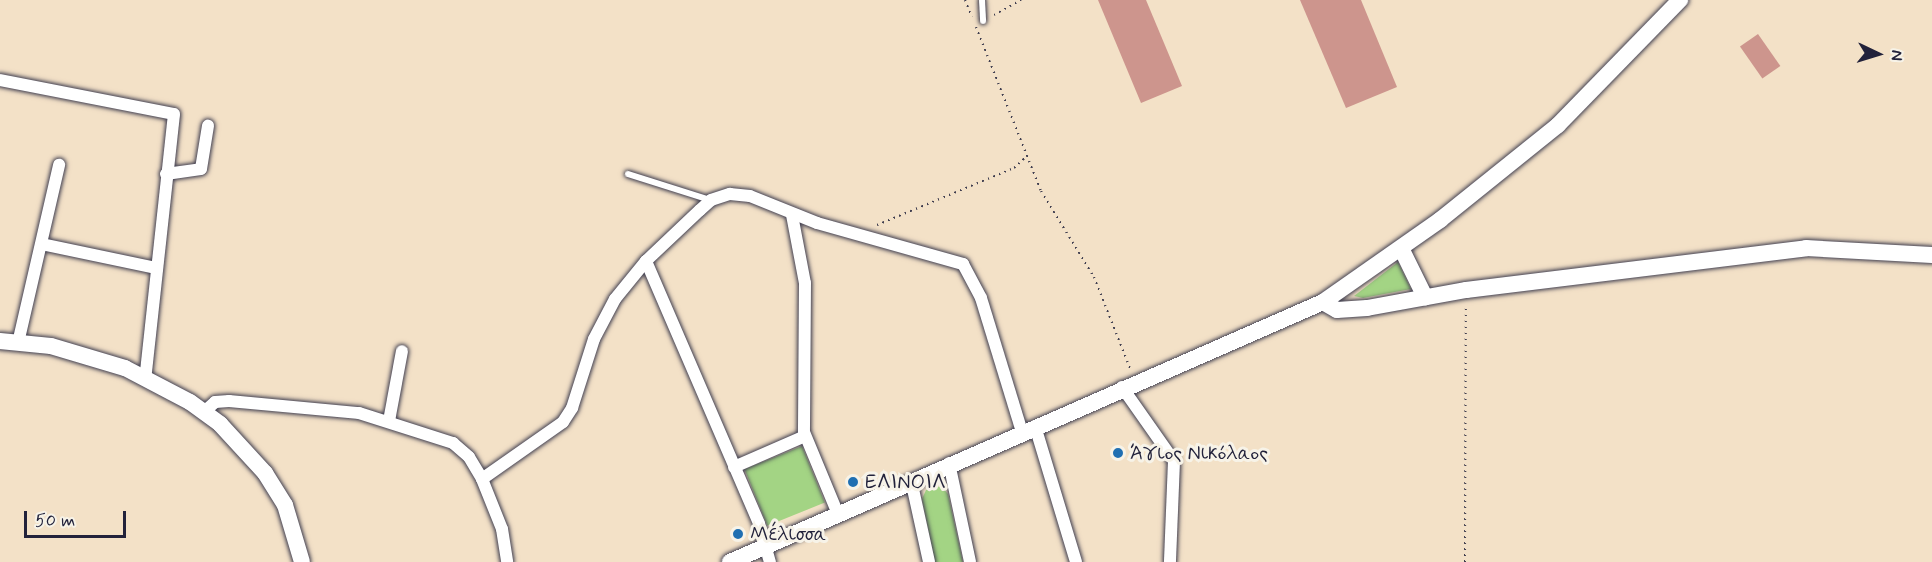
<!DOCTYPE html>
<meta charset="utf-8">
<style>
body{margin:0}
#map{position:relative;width:1932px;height:562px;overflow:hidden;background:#f3e1c7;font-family:Mynerve,sans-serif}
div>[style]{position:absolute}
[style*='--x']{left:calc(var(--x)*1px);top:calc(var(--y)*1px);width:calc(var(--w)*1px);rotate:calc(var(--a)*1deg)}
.green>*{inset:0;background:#a3d484;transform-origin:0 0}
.building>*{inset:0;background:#cd958d;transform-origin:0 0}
.path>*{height:2px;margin-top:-1px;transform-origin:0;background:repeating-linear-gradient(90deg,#413f50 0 1.5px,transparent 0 6px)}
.roads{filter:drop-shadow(0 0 2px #413f50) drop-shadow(0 0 2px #413f50)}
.lane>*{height:6px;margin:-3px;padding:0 3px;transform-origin:3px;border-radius:3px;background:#fff}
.street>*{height:12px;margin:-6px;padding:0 6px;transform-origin:6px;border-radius:6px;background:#fff}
.secondary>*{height:16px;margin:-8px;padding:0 8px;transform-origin:8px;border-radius:8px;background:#fff}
.dots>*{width:16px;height:16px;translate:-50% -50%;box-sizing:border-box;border:3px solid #f7f3e8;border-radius:50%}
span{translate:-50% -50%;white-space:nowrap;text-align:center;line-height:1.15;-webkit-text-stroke:6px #f7f3e8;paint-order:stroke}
.poi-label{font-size:20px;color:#22223b}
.left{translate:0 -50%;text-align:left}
.north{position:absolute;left:1848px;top:24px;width:60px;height:60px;-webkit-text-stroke:4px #f7f3e8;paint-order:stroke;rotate:94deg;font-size:16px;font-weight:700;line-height:24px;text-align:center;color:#22223b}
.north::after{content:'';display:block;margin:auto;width:21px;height:27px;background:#22223b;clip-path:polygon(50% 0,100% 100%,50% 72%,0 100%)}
.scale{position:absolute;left:24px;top:511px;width:102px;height:27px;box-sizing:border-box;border:3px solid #22223b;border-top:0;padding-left:8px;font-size:18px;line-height:21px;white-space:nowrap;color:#22223b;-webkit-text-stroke:4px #f7f3e8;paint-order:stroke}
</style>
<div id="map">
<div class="green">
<div style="clip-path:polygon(1398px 262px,1411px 289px,1363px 298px,1354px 296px)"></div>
<div style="left:802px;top:446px;width:61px;height:62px;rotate:68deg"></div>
<div style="clip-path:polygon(933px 486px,942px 487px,948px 494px,963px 562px,935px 562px,922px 499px,926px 490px)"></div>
</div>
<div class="building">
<div style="clip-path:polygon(1098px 0,1146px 0,1182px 86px,1141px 103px)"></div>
<div style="clip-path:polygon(1300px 0,1361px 0,1397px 87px,1346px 108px)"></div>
<div style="left:1758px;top:34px;width:39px;height:22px;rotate:55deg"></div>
</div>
<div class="path">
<div style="--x:965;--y:0;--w:18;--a:68"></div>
<div style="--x:994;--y:15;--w:31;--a:-29"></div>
<div style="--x:976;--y:27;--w:176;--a:68.4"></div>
<div style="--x:1041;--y:191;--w:101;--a:58.4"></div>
<div style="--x:1094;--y:277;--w:101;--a:68.5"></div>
<div style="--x:877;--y:225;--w:148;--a:-22.6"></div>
<div style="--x:1014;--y:168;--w:16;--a:-43"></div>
<div style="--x:1465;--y:562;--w:258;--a:-89.8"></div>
</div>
<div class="roads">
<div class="lane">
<div style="--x:982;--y:0;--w:21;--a:87"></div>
<div style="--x:628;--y:174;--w:86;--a:17.6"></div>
</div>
<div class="street">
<div style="--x:0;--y:80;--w:177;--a:11.1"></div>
<div style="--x:174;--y:114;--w:267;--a:96.2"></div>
<div style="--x:166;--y:174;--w:35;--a:-8"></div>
<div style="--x:201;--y:169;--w:44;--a:-80.8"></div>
<div style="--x:792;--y:215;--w:69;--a:79.2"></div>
<div style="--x:805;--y:283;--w:149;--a:90.4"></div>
<div style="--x:804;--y:432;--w:89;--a:67.5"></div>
<div style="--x:42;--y:244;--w:116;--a:11.9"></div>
<div style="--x:646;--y:261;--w:286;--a:66.7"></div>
<div style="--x:759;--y:524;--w:40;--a:74"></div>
<div style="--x:18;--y:343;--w:183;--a:-77"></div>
<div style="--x:1122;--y:387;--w:90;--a:54.9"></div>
<div style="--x:1174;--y:461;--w:101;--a:92.3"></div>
<div style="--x:204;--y:412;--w:15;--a:-42"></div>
<div style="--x:215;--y:402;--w:14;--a:-4"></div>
<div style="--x:229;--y:401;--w:131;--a:5.3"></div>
<div style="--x:359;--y:413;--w:99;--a:17.7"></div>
<div style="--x:453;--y:443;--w:21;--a:41"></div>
<div style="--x:469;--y:457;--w:26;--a:59"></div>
<div style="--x:482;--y:479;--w:54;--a:68.2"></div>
<div style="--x:502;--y:529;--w:33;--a:81"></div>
<div style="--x:389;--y:421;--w:71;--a:-79.5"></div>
<div style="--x:1035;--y:426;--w:142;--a:73.2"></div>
<div style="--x:949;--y:463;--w:101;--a:78"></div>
<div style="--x:734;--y:467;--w:77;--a:-23.6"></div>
<div style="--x:482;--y:479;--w:99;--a:-35.1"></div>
<div style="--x:563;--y:422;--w:17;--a:-57"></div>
<div style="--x:572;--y:408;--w:72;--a:-72.3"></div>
<div style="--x:594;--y:339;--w:45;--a:-62.3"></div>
<div style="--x:615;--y:299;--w:49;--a:-50.8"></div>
<div style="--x:646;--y:261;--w:74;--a:-43.4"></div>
<div style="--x:700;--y:210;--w:15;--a:-42"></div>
<div style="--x:711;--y:200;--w:20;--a:-18"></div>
<div style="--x:730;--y:194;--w:20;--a:6"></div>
<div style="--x:750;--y:196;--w:72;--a:21.9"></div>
<div style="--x:817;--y:223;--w:152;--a:15.7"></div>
<div style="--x:963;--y:264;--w:38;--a:62"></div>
<div style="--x:981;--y:298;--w:140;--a:73"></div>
<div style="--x:911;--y:480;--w:84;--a:77.6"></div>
</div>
<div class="secondary">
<div style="--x:1401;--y:248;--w:55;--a:63.9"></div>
<div style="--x:1323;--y:302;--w:16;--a:30"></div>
<div style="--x:1337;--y:310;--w:30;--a:-4"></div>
<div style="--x:1367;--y:308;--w:101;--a:-10.3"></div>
<div style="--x:1466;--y:290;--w:343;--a:-7"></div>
<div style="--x:1806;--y:248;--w:126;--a:3.2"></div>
<div style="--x:0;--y:341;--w:51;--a:5.6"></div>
<div style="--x:51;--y:346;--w:77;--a:16.6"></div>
<div style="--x:125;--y:368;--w:73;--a:27.6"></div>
<div style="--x:190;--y:402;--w:37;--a:36"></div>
<div style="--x:220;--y:424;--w:67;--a:47.4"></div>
<div style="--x:265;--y:473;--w:38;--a:58"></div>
<div style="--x:285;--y:505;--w:59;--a:73.4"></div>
<div style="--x:730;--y:562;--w:647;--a:-23.67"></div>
<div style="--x:1323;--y:302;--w:143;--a:-35"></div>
<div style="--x:1440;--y:220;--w:151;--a:-38.8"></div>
<div style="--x:1558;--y:125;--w:175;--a:-45.7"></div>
</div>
</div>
<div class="dots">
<div style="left:1118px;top:453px;background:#1f6fb2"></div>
<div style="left:853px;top:482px;background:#1f6fb2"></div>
<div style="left:738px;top:534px;background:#1f6fb2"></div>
</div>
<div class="poi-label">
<span class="left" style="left:1130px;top:453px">Άγιος Νικόλαος</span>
<span class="left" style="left:865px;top:482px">ΕΛΙΝΟΙΛ</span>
<span class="left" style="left:750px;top:534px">Μέλισσα</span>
</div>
<div class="north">N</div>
<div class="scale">50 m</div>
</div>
